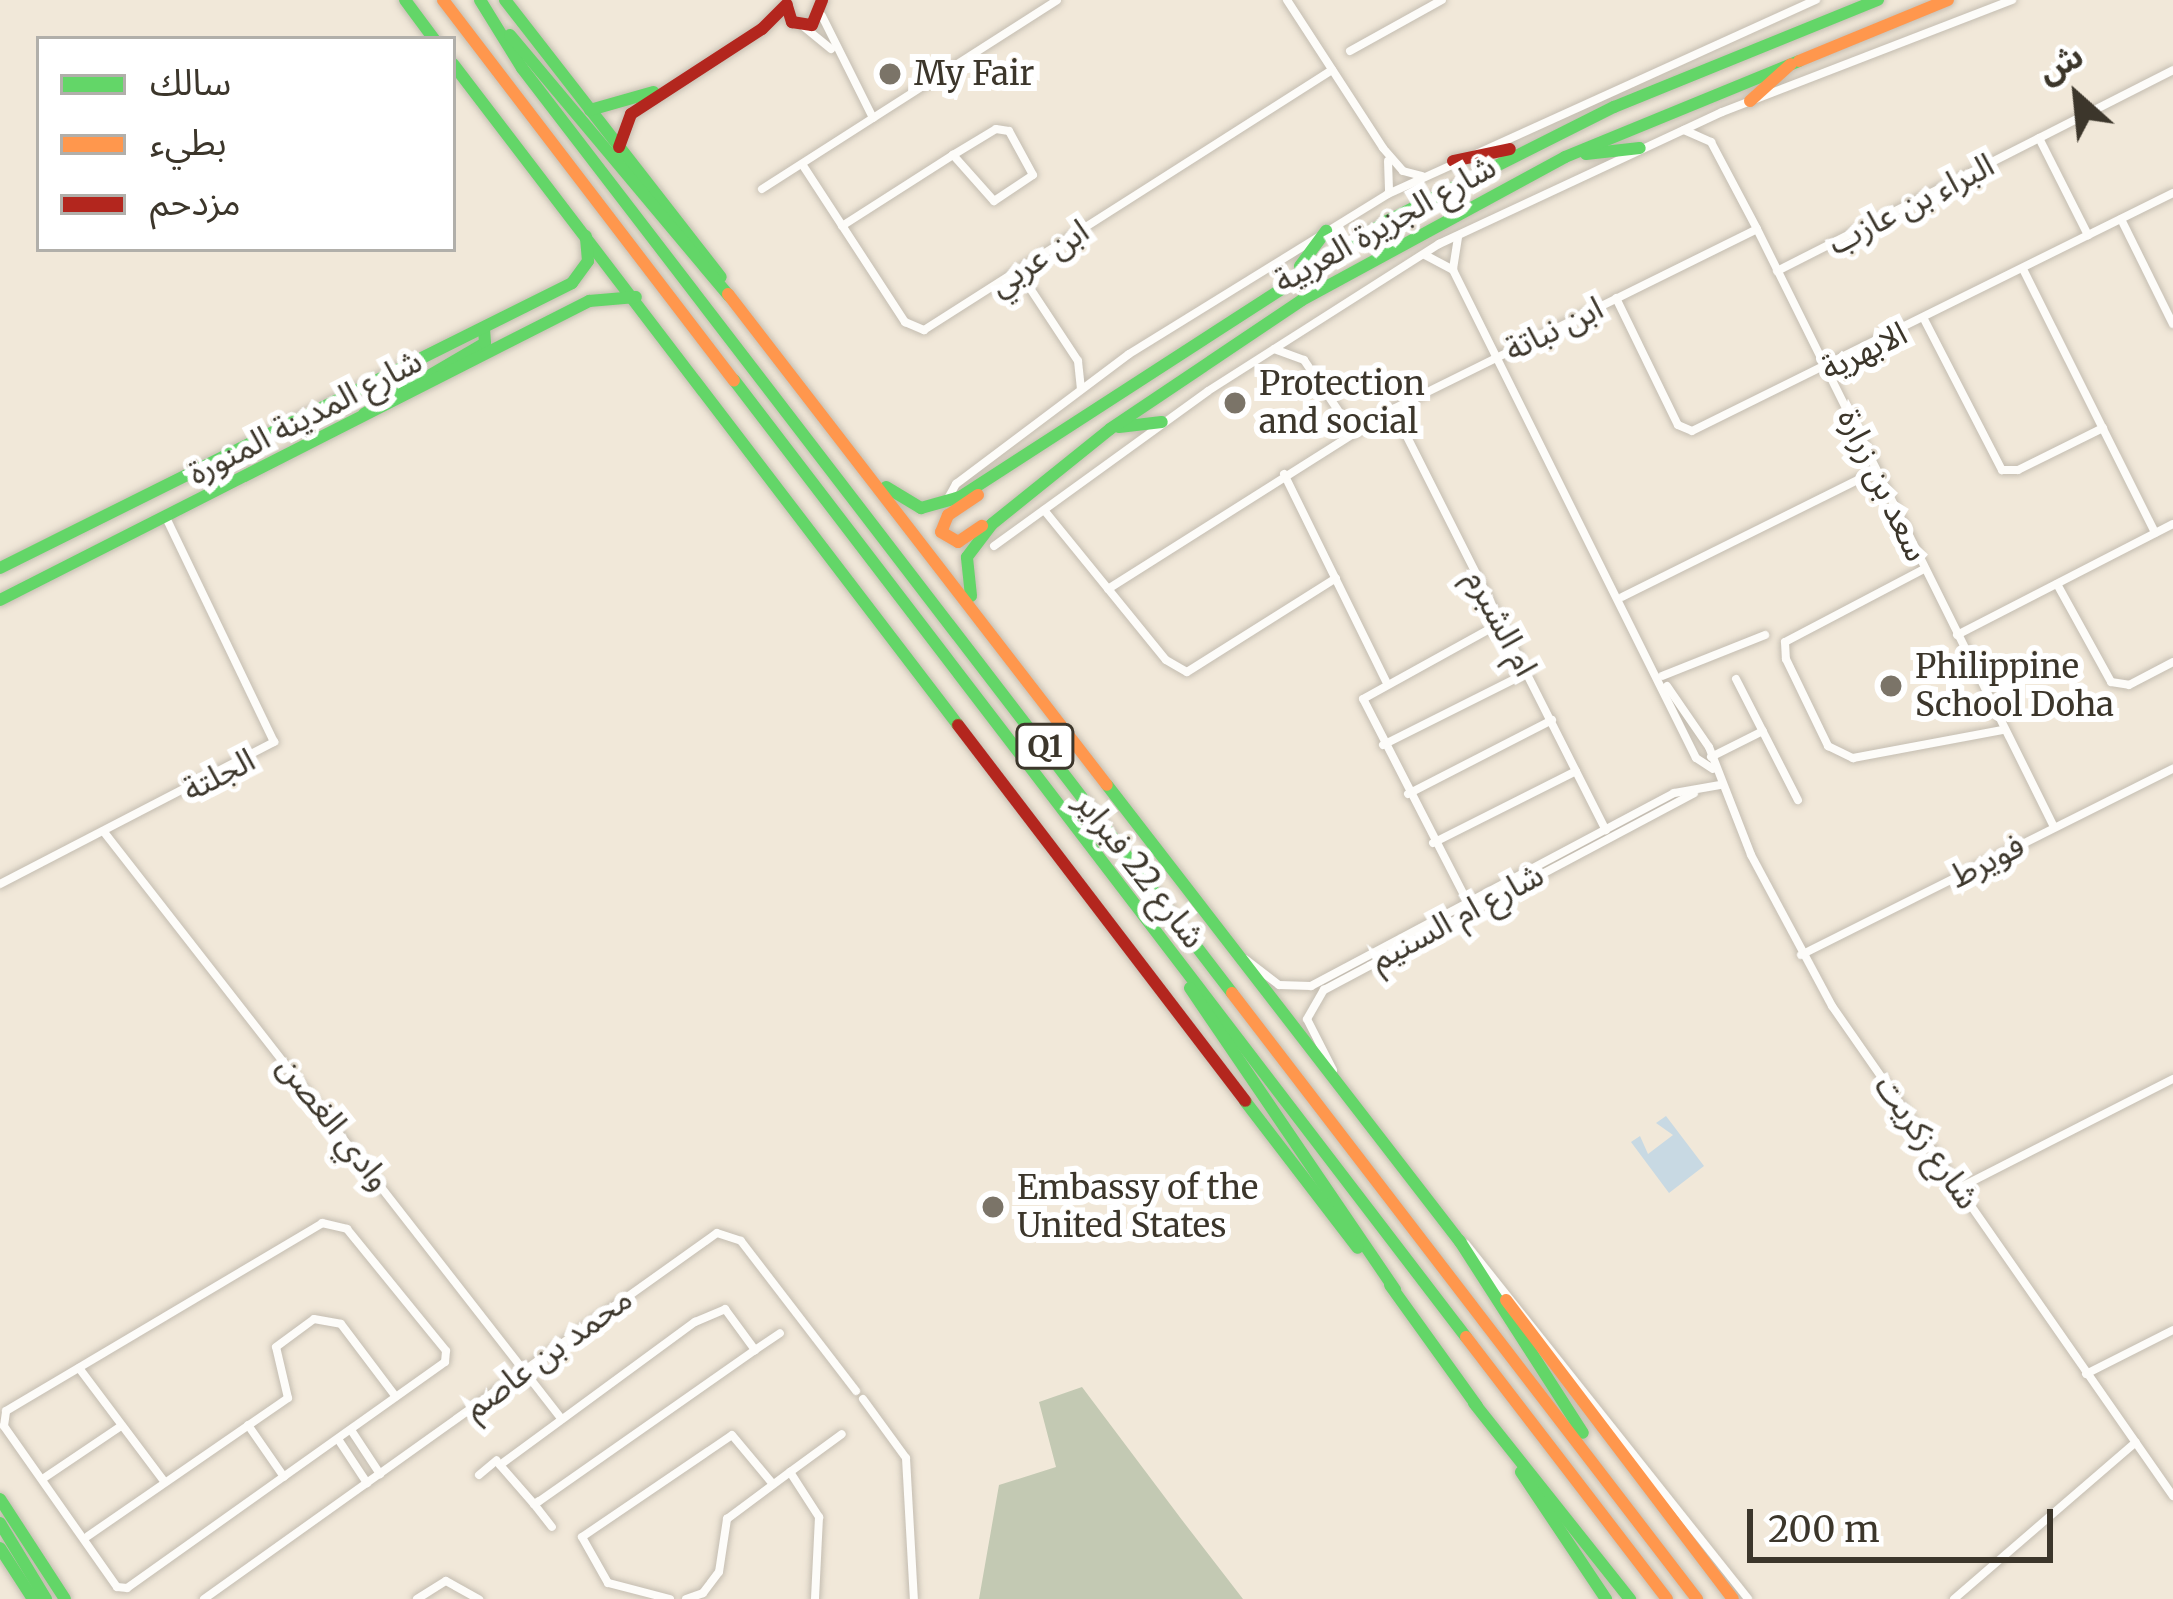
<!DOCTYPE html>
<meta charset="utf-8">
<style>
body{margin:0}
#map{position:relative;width:2173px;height:1599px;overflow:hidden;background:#f1e8d9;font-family:Merriweather,"Noto Sans Arabic",serif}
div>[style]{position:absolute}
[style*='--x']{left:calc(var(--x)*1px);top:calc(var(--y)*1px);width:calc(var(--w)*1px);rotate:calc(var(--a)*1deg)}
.forest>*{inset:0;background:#c3c9b3}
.water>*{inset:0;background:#c8d9e3}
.roads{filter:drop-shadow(0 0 3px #c4bdb1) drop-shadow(0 0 3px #c4bdb1)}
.street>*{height:8px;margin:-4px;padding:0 4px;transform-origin:4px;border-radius:4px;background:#fdfcf9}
.fast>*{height:12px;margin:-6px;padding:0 6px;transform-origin:6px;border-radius:6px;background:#63d668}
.slow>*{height:12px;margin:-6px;padding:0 6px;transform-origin:6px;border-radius:6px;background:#ff974d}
.jam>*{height:12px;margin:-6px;padding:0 6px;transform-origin:6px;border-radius:6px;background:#b3261e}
.dots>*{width:33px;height:33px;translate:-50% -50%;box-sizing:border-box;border:6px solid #fff;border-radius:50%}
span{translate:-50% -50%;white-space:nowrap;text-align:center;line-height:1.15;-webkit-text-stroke:12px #fff;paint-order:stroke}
.shield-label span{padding:3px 9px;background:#fff;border:3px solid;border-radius:9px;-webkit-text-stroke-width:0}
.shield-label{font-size:30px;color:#3c362b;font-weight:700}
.poi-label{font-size:33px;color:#3c362b}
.left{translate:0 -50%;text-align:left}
.street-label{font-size:33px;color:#3c362b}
.legend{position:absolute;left:36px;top:36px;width:420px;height:216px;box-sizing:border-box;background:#fff;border:3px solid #b1afaa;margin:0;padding:15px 21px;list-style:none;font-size:36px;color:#3c362b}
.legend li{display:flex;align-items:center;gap:24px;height:60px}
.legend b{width:60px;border:3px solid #b1afaa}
.north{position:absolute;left:2017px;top:36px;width:120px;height:120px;-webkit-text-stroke:9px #fff;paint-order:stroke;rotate:333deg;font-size:33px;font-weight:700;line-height:48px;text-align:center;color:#3c362b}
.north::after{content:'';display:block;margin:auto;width:42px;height:54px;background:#3c362b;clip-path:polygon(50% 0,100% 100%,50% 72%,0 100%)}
.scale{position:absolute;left:1747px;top:1509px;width:306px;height:54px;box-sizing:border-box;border:6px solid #3c362b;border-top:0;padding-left:15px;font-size:36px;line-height:42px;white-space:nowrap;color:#3c362b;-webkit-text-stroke:9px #fff;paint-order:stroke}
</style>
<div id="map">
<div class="forest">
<div style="clip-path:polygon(1082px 1387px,1182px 1520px,1243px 1599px,979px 1599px,999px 1485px,1056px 1467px,1039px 1402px)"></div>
</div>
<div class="water">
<div style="clip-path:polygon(1666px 1116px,1704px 1166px,1669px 1193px,1631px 1142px,1640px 1136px,1648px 1154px,1673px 1135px,1656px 1123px)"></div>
</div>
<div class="roads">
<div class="street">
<div style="--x:1287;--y:0;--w:176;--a:57"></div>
<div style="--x:1383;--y:148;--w:30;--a:49"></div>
<div style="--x:1403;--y:171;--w:20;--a:15"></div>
<div style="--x:822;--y:16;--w:114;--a:63.4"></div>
<div style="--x:804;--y:27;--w:35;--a:39"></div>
<div style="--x:1350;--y:51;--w:105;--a:-29"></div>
<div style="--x:1684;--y:130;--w:30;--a:24"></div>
<div style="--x:1711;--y:142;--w:98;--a:62.1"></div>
<div style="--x:1757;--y:229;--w:668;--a:63.59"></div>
<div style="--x:2039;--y:138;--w:109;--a:63.2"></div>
<div style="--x:1388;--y:161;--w:31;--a:88"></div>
<div style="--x:802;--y:164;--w:189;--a:56.9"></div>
<div style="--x:905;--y:322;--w:21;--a:23"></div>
<div style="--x:924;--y:330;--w:484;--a:-32.5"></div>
<div style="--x:762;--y:189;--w:350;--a:-32.6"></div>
<div style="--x:2121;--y:219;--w:117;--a:63.7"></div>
<div style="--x:842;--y:226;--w:132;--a:-32.6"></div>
<div style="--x:953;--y:155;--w:50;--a:-31.2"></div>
<div style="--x:996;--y:129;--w:13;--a:9"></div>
<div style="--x:1009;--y:131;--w:50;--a:61.4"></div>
<div style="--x:1033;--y:175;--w:47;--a:146.3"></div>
<div style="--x:994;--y:201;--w:62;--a:-131.7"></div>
<div style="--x:1425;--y:255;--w:32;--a:28"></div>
<div style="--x:1453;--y:270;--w:545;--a:63.53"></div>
<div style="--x:1696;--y:758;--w:20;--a:33"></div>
<div style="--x:1453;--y:269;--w:32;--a:-81"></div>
<div style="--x:1018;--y:270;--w:109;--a:56.6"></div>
<div style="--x:1078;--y:361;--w:27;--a:84"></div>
<div style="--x:1777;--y:271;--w:444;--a:-26.9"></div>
<div style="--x:2024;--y:271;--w:293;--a:63.4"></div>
<div style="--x:1616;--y:298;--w:141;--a:64"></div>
<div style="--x:1678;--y:425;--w:15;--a:23"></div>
<div style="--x:1692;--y:431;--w:537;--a:-26.33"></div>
<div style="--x:1925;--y:321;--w:168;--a:62.7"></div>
<div style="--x:2002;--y:470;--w:16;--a:0"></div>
<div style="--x:2018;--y:470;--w:95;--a:-26.3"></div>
<div style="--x:1274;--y:349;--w:32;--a:20"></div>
<div style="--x:1304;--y:360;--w:86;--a:55.9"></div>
<div style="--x:1393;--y:409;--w:472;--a:63.2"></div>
<div style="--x:1284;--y:474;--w:231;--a:63.8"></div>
<div style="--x:946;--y:502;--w:21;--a:-61"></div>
<div style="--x:956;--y:484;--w:216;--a:-36.9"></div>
<div style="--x:1129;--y:354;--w:304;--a:-31.7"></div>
<div style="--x:1388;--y:194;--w:470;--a:-24.4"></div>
<div style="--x:1044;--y:510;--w:193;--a:50.9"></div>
<div style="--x:1166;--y:660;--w:24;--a:30"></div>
<div style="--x:1187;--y:672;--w:176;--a:-32.2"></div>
<div style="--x:994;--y:546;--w:264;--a:-35.9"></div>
<div style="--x:1208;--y:391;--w:274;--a:-32.5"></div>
<div style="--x:1439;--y:244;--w:312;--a:-25"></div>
<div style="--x:1722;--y:112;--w:311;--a:-21.1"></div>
<div style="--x:1924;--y:569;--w:157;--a:152.3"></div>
<div style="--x:1785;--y:642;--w:17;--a:87"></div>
<div style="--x:1786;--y:659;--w:97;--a:64.2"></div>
<div style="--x:1828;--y:746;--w:28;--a:26"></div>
<div style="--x:1853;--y:758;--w:152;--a:-10.6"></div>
<div style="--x:2057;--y:584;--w:112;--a:61.1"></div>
<div style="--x:2111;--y:682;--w:18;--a:9"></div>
<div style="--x:2129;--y:685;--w:50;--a:-27.6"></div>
<div style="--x:1108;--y:589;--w:337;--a:-32.3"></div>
<div style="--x:1393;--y:409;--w:406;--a:-26.3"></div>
<div style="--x:1622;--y:597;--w:284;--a:-26.4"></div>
<div style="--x:1957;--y:635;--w:243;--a:-27.2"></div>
<div style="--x:1662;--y:676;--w:111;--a:-21.7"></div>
<div style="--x:1736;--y:679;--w:136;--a:62.9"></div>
<div style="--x:1667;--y:686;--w:74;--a:55.5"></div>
<div style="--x:1709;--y:747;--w:116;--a:68.7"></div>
<div style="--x:1751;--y:855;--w:171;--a:61.8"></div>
<div style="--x:1832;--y:1006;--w:597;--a:55.17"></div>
<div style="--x:1383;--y:745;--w:161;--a:-26.6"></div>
<div style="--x:1711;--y:757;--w:58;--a:-26.6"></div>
<div style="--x:1408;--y:794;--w:162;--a:-27.2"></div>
<div style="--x:104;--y:832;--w:742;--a:52.06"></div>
<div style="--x:1433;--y:843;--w:160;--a:-26.7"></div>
<div style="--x:0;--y:884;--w:309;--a:-27.4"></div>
<div style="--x:274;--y:742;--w:249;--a:-115.7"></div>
<div style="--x:1466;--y:899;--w:225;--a:-117.2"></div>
<div style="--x:1363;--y:699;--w:155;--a:-28.9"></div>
<div style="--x:1801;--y:955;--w:416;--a:-26.6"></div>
<div style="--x:1245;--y:959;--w:43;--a:37.4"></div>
<div style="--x:1279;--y:985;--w:32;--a:2"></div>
<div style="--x:1311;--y:986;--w:411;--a:-28"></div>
<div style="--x:1674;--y:793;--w:47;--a:-9.9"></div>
<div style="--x:1333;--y:1070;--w:57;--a:-117"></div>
<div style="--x:1307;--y:1019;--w:34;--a:-60"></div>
<div style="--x:1324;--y:990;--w:419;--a:-28"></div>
<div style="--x:1959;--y:1188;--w:240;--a:-27"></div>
<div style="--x:322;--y:1223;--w:26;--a:13"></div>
<div style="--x:347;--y:1229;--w:157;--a:50.9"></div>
<div style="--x:446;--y:1351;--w:11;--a:95"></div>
<div style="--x:445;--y:1362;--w:390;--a:144.6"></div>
<div style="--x:127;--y:1588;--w:10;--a:-174"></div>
<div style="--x:117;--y:1587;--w:197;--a:-125.1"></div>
<div style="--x:4;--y:1426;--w:15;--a:-82"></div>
<div style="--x:6;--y:1411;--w:368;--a:-30.7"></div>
<div style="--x:1466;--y:1244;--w:453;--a:51.5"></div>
<div style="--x:725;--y:1309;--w:51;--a:53.8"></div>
<div style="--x:755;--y:1350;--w:264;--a:145"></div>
<div style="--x:539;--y:1501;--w:6;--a:149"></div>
<div style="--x:534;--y:1504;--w:52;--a:-131.1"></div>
<div style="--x:500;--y:1465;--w:242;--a:-36.3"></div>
<div style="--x:695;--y:1322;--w:33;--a:-23"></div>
<div style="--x:755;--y:1350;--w:30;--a:-34"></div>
<div style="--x:79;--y:1368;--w:140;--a:53.1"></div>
<div style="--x:2086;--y:1374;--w:97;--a:-26.8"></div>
<div style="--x:863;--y:1399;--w:73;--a:53.9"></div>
<div style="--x:906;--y:1458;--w:141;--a:86.8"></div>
<div style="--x:248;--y:1425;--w:63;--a:55.3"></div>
<div style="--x:351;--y:1430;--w:53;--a:56.6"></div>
<div style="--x:338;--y:1439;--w:53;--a:56.6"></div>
<div style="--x:790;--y:1472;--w:64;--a:-36.2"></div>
<div style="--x:479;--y:1475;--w:23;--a:-40"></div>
<div style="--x:44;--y:1478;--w:93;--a:-34"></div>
<div style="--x:534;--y:1504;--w:29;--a:52"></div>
<div style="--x:88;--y:1536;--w:243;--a:-34.6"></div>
<div style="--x:288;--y:1398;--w:52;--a:-103.2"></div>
<div style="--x:276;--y:1347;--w:47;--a:-36.4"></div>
<div style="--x:314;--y:1319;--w:27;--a:10"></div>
<div style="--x:341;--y:1324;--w:91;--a:53"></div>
<div style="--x:204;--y:1599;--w:630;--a:-35.51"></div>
<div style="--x:717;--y:1233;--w:25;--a:18"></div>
<div style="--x:741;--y:1241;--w:189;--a:52.5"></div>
<div style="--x:417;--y:1599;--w:34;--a:-32"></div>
<div style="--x:446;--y:1581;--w:38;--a:29"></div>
<div style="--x:670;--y:1599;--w:64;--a:-165.5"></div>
<div style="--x:608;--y:1583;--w:53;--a:-119.5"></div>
<div style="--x:582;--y:1537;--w:181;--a:-34.2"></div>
<div style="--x:732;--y:1435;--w:62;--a:50.2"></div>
<div style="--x:686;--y:1599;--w:18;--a:-19"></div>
<div style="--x:703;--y:1593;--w:26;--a:-53"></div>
<div style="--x:719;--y:1572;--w:54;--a:-81.4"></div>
<div style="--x:727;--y:1519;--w:79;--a:-36.7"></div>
<div style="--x:790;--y:1472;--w:54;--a:57.2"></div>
<div style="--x:819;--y:1517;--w:82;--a:92.8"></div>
<div style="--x:1954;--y:1599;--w:240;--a:-40.8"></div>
</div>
<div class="fast">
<div style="--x:405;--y:0;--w:49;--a:53.4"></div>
<div style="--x:480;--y:0;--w:80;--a:58.3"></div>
<div style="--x:522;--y:68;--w:1166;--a:52.49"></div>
<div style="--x:505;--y:0;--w:351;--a:52.1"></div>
<div style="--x:510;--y:35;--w:341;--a:50"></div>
<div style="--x:453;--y:64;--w:832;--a:52.62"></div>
<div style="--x:590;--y:110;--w:66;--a:-15.9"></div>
<div style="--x:1586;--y:154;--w:54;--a:-6.3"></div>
<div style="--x:1300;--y:266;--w:44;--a:-53.4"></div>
<div style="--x:734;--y:380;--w:1205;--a:52.59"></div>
<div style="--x:364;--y:414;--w:140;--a:-30.4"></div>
<div style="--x:485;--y:343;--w:15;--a:-94"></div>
<div style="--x:1119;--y:427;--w:43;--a:-6.6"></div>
<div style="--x:886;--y:487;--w:41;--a:31"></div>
<div style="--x:921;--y:508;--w:41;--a:-15.8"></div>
<div style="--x:960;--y:497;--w:508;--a:-32.88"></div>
<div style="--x:1387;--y:221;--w:254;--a:-26.7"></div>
<div style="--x:1614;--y:107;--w:285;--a:-22.1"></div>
<div style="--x:0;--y:568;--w:639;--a:-26.48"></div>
<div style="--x:572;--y:283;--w:27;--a:-54"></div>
<div style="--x:588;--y:261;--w:25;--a:-95"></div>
<div style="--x:971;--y:596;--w:39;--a:-96"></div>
<div style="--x:967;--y:557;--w:41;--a:-52.9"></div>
<div style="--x:992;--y:524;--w:151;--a:-38.8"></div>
<div style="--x:1110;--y:429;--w:231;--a:-33.9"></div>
<div style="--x:1302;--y:300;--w:299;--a:-28.5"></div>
<div style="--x:1565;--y:157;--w:253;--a:-22.3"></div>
<div style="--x:0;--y:600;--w:661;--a:-26.91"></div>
<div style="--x:589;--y:301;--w:47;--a:-4.9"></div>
<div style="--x:1107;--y:785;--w:579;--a:52.3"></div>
<div style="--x:1190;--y:988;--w:365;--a:55.8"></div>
<div style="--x:1245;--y:1101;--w:185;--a:52.5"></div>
<div style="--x:1459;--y:1240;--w:229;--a:57.3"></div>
<div style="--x:1390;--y:1285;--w:149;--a:54.3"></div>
<div style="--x:1474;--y:1403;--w:251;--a:51.5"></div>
<div style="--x:1521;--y:1472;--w:153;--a:56.2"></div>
<div style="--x:0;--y:1499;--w:119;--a:57"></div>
<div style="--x:0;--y:1523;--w:89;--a:58.8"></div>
<div style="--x:0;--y:1548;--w:61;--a:57.1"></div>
</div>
<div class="slow">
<div style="--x:443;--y:0;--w:479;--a:52.6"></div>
<div style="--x:1799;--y:61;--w:161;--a:-22.3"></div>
<div style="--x:1750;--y:101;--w:55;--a:-42.1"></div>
<div style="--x:728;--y:294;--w:620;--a:52.34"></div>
<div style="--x:978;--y:495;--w:36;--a:146"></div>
<div style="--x:948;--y:515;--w:18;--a:112"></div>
<div style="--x:941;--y:532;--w:20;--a:30"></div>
<div style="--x:958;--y:542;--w:29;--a:-34"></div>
<div style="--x:1232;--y:993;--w:764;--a:52.5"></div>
<div style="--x:1506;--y:1300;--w:375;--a:52.8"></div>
<div style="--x:1466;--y:1337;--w:330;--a:52.5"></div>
</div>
<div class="jam">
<div style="--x:787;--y:6;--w:17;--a:73"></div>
<div style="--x:792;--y:22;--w:20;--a:9"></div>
<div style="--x:812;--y:25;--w:27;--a:-68"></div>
<div style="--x:619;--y:147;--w:35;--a:-70"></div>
<div style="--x:631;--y:114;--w:156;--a:-33"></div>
<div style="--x:762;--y:29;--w:35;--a:-45"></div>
<div style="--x:1453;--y:161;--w:58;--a:-11.9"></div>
<div style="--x:958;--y:725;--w:473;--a:52.6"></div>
</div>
</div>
<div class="dots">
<div style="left:890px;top:74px;background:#7b7468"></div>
<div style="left:1235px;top:403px;background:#7b7468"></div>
<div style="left:1891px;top:686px;background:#7b7468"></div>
<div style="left:993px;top:1207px;background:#7b7468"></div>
</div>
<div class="shield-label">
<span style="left:1045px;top:746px">Q1</span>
</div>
<div class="poi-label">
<span class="left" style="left:914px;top:74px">My Fair</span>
<span class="left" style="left:1259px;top:403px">Protection<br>and social</span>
<span class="left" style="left:1915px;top:686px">Philippine<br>School Doha</span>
<span class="left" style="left:1017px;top:1207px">Embassy of the<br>United States</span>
</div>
<div class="street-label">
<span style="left:1911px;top:204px;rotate:-27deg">البراء بن عازب</span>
<span style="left:1385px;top:224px;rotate:-29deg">شارع الجزيرة العربية</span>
<span style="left:1039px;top:258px;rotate:-33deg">ابن عربي</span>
<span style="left:1554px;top:329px;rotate:-26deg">ابن نباتة</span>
<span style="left:1864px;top:351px;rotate:-26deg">الابهرية</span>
<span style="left:305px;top:417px;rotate:-27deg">شارع المدينة المنورة</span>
<span style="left:1883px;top:485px;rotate:64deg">سعد بن زرارة</span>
<span style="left:1501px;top:623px;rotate:62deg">ام الشبرم</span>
<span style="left:219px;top:775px;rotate:-27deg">الجلتة</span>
<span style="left:1987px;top:861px;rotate:-27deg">فويرط</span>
<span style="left:1140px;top:870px;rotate:52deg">شارع 22 فبراير</span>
<span style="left:1457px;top:917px;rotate:-28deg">شارع ام السنيم</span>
<span style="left:334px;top:1123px;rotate:52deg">وادي الغصن</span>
<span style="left:1927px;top:1142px;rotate:55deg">شارع زكريت</span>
<span style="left:548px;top:1353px;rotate:-36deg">محمد بن عاصم</span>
</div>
<ul class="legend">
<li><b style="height:15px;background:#63d668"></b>سالك</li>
<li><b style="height:15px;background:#ff974d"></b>بطيء</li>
<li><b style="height:15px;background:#b3261e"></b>مزدحم</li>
</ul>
<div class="north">ش</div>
<div class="scale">200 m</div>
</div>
